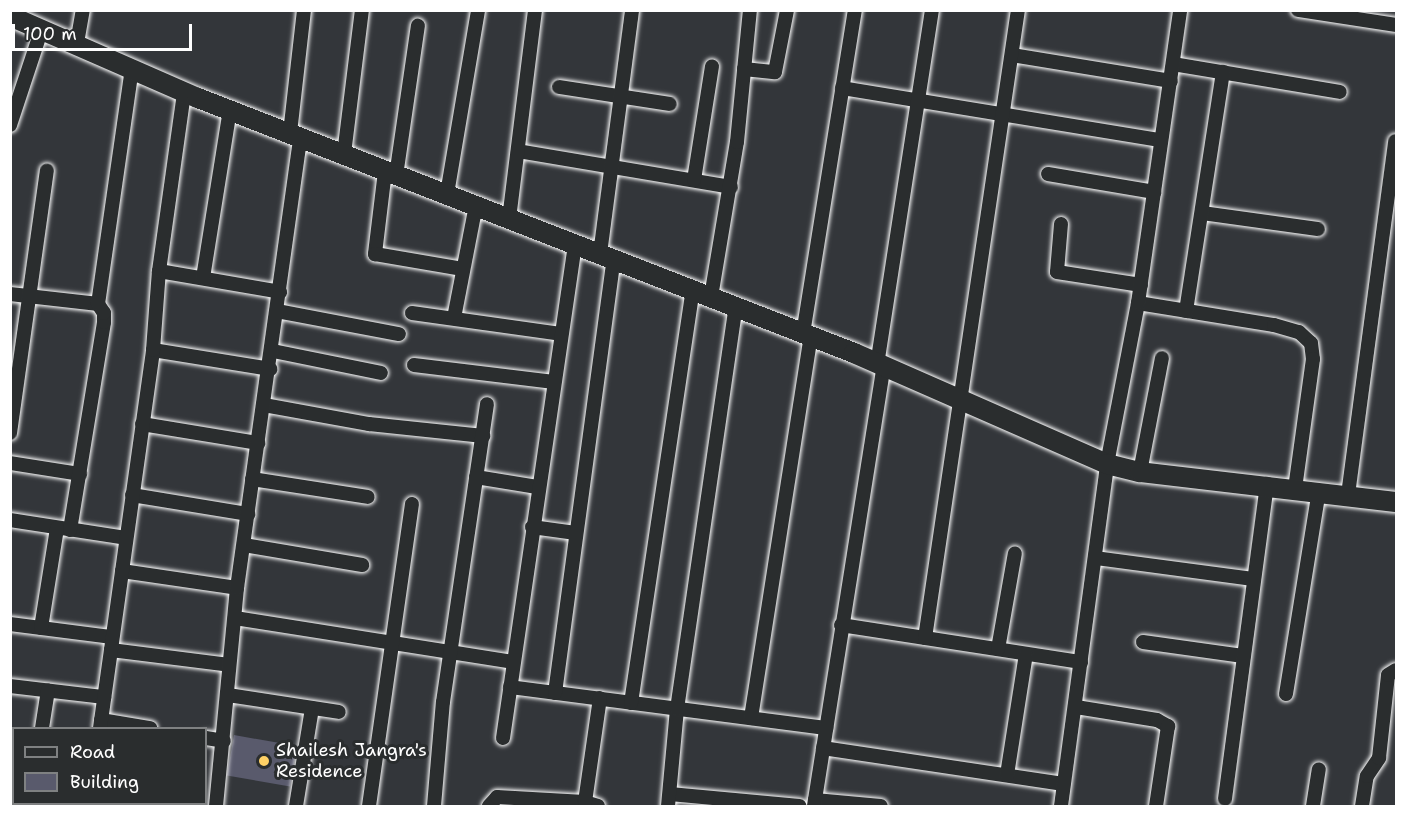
<!DOCTYPE html>
<style>
body{margin:0}
#map{position:relative;width:1407px;height:817px;overflow:hidden;background:#33363a;font-family:"Shantell Sans",sans-serif}
div>[style]{position:absolute}
[style*='--x']{left:calc(var(--x)*1px);top:calc(var(--y)*1px);width:calc(var(--w)*1px);rotate:calc(var(--a)*1deg)}
.building>*{inset:0;background:#595a6c;transform-origin:0 0}
.roads{filter:drop-shadow(0 0 2px #fff) drop-shadow(0 0 2px #fff)}
.street>*{height:14px;margin:-7px;padding:0 7px;transform-origin:7px;border-radius:7px;background:#2a2d2e}
.secondary>*{height:20px;margin:-10px;padding:0 10px;transform-origin:10px;border-radius:10px;background:#2a2d2e}
.dots>*{width:16px;height:16px;translate:-50% -50%;box-sizing:border-box;border:3px solid #2a2d2e;border-radius:50%}
span{translate:-50% -50%;white-space:nowrap;text-align:center;line-height:1.15;-webkit-text-stroke:6px #2a2d2e;paint-order:stroke}
.poi-label{font-size:18px;color:#fff}
.left{translate:0 -50%;text-align:left}
.frame{position:absolute;inset:0;border:12px solid #fff;pointer-events:none}
.legend{position:absolute;left:12px;top:727px;width:195px;height:78px;box-sizing:border-box;background:#2a2d2e;border:2px solid #7f8182;margin:0;padding:8px 10px;list-style:none;font-size:18px;color:#fff}
.legend li{display:flex;align-items:center;gap:12px;height:30px}
.legend b{width:30px;border:2px solid #7f8182}
.scale{position:absolute;left:12px;top:24px;width:180px;height:27px;box-sizing:border-box;border:3px solid #fff;border-top:0;padding-left:8px;font-size:18px;line-height:21px;white-space:nowrap;color:#fff;-webkit-text-stroke:4px #2a2d2e;paint-order:stroke}
</style>
<div id="map">
<div class="building">
<div style="left:234px;top:735px;width:64px;height:41px;rotate:10deg"></div>
</div>
<div class="roads">
<div class="street">
<div style="--x:1298;--y:10;--w:99;--a:8.7"></div>
<div style="--x:77;--y:43;--w:34;--a:-80"></div>
<div style="--x:1012;--y:55;--w:161;--a:9.3"></div>
<div style="--x:1173;--y:64;--w:169;--a:9.5"></div>
<div style="--x:744;--y:69;--w:31;--a:6"></div>
<div style="--x:775;--y:72;--w:63;--a:-79"></div>
<div style="--x:559;--y:87;--w:112;--a:8.7"></div>
<div style="--x:842;--y:88;--w:323;--a:9.3"></div>
<div style="--x:10;--y:125;--w:102;--a:-71.7"></div>
<div style="--x:290;--y:133;--w:124;--a:-83.5"></div>
<div style="--x:518;--y:151;--w:216;--a:9.6"></div>
<div style="--x:344;--y:154;--w:145;--a:-82.9"></div>
<div style="--x:385;--y:171;--w:84;--a:96.9"></div>
<div style="--x:375;--y:254;--w:89;--a:9.7"></div>
<div style="--x:1048;--y:174;--w:108;--a:9.6"></div>
<div style="--x:396;--y:176;--w:152;--a:-81.7"></div>
<div style="--x:694;--y:180;--w:115;--a:-81"></div>
<div style="--x:447;--y:194;--w:187;--a:-80.4"></div>
<div style="--x:1202;--y:213;--w:117;--a:7.9"></div>
<div style="--x:509;--y:219;--w:211;--a:-82.9"></div>
<div style="--x:1061;--y:224;--w:48;--a:94.8"></div>
<div style="--x:1057;--y:272;--w:85;--a:8.8"></div>
<div style="--x:600;--y:254;--w:246;--a:-82.5"></div>
<div style="--x:159;--y:271;--w:123;--a:9.8"></div>
<div style="--x:203;--y:278;--w:170;--a:-80.9"></div>
<div style="--x:10;--y:294;--w:89;--a:6.5"></div>
<div style="--x:711;--y:297;--w:157;--a:-80.5"></div>
<div style="--x:737;--y:142;--w:133;--a:-84.4"></div>
<div style="--x:1138;--y:303;--w:138;--a:9.2"></div>
<div style="--x:1274;--y:325;--w:26;--a:16"></div>
<div style="--x:1299;--y:332;--w:16;--a:43"></div>
<div style="--x:1311;--y:343;--w:16;--a:83"></div>
<div style="--x:1313;--y:359;--w:130;--a:97.9"></div>
<div style="--x:277;--y:311;--w:124;--a:10.7"></div>
<div style="--x:1186;--y:311;--w:242;--a:-81.2"></div>
<div style="--x:412;--y:313;--w:150;--a:8"></div>
<div style="--x:454;--y:318;--w:115;--a:-79"></div>
<div style="--x:803;--y:334;--w:328;--a:-80.9"></div>
<div style="--x:153;--y:350;--w:119;--a:9.2"></div>
<div style="--x:273;--y:351;--w:110;--a:11.5"></div>
<div style="--x:414;--y:365;--w:141;--a:6.9"></div>
<div style="--x:877;--y:365;--w:359;--a:-81.2"></div>
<div style="--x:264;--y:405;--w:107;--a:10.3"></div>
<div style="--x:369;--y:424;--w:115;--a:6"></div>
<div style="--x:142;--y:424;--w:118;--a:9.3"></div>
<div style="--x:10;--y:433;--w:265;--a:-82"></div>
<div style="--x:10;--y:463;--w:71;--a:8.9"></div>
<div style="--x:1140;--y:472;--w:116;--a:-79.1"></div>
<div style="--x:476;--y:477;--w:62;--a:9.3"></div>
<div style="--x:252;--y:479;--w:117;--a:8.8"></div>
<div style="--x:132;--y:495;--w:118;--a:9.3"></div>
<div style="--x:1348;--y:495;--w:357;--a:-82.4"></div>
<div style="--x:10;--y:520;--w:117;--a:8.8"></div>
<div style="--x:532;--y:527;--w:44;--a:7.8"></div>
<div style="--x:70;--y:530;--w:211;--a:-80.7"></div>
<div style="--x:104;--y:322;--w:9;--a:-90"></div>
<div style="--x:104;--y:313;--w:11;--a:-124"></div>
<div style="--x:98;--y:304;--w:238;--a:-81.8"></div>
<div style="--x:244;--y:545;--w:120;--a:9.6"></div>
<div style="--x:1096;--y:558;--w:159;--a:7.6"></div>
<div style="--x:122;--y:571;--w:116;--a:8.4"></div>
<div style="--x:235;--y:618;--w:281;--a:9"></div>
<div style="--x:10;--y:624;--w:103;--a:7.3"></div>
<div style="--x:841;--y:625;--w:243;--a:8.8"></div>
<div style="--x:41;--y:628;--w:101;--a:-80.9"></div>
<div style="--x:925;--y:638;--w:635;--a:-81.58"></div>
<div style="--x:1143;--y:642;--w:101;--a:8"></div>
<div style="--x:998;--y:649;--w:97;--a:-80"></div>
<div style="--x:111;--y:650;--w:119;--a:7.2"></div>
<div style="--x:10;--y:686;--w:95;--a:6.7"></div>
<div style="--x:510;--y:687;--w:319;--a:7.4"></div>
<div style="--x:555;--y:693;--w:439;--a:-82.3"></div>
<div style="--x:1286;--y:694;--w:206;--a:-80.8"></div>
<div style="--x:228;--y:695;--w:112;--a:8.7"></div>
<div style="--x:631;--y:703;--w:419;--a:-81.5"></div>
<div style="--x:1076;--y:707;--w:82;--a:9.1"></div>
<div style="--x:1157;--y:720;--w:13;--a:29"></div>
<div style="--x:1168;--y:726;--w:81;--a:98.5"></div>
<div style="--x:751;--y:718;--w:386;--a:-81.1"></div>
<div style="--x:101;--y:720;--w:50;--a:9.3"></div>
<div style="--x:42;--y:728;--w:38;--a:-81"></div>
<div style="--x:100;--y:728;--w:382;--a:-82"></div>
<div style="--x:153;--y:350;--w:79;--a:-85.7"></div>
<div style="--x:159;--y:271;--w:181;--a:-82"></div>
<div style="--x:206;--y:738;--w:18;--a:9"></div>
<div style="--x:503;--y:738;--w:499;--a:-81.7"></div>
<div style="--x:823;--y:748;--w:243;--a:8.5"></div>
<div style="--x:10;--y:749;--w:4;--a:14"></div>
<div style="--x:1007;--y:775;--w:122;--a:-81.1"></div>
<div style="--x:670;--y:794;--w:130;--a:5.3"></div>
<div style="--x:1225;--y:799;--w:318;--a:-82.4"></div>
<div style="--x:815;--y:800;--w:66;--a:5.2"></div>
<div style="--x:144;--y:804;--w:20;--a:6"></div>
<div style="--x:32;--y:806;--w:2;--a:-90"></div>
<div style="--x:88;--y:806;--w:2;--a:-63"></div>
<div style="--x:216;--y:806;--w:219;--a:-84.5"></div>
<div style="--x:237;--y:588;--w:455;--a:-82"></div>
<div style="--x:296;--y:806;--w:99;--a:-80.7"></div>
<div style="--x:369;--y:806;--w:305;--a:-81.9"></div>
<div style="--x:434;--y:806;--w:104;--a:-85.1"></div>
<div style="--x:443;--y:702;--w:301;--a:-81.6"></div>
<div style="--x:489;--y:806;--w:12;--a:-48"></div>
<div style="--x:497;--y:797;--w:88;--a:3.3"></div>
<div style="--x:598;--y:806;--w:14;--a:-163"></div>
<div style="--x:585;--y:802;--w:105;--a:-81.8"></div>
<div style="--x:668;--y:806;--w:97;--a:-84.7"></div>
<div style="--x:677;--y:709;--w:406;--a:-81.7"></div>
<div style="--x:814;--y:806;--w:443;--a:-81"></div>
<div style="--x:1061;--y:806;--w:345;--a:-82.3"></div>
<div style="--x:1107;--y:464;--w:164;--a:-79.1"></div>
<div style="--x:1138;--y:303;--w:296;--a:-81.8"></div>
<div style="--x:1313;--y:806;--w:37;--a:-81"></div>
<div style="--x:1362;--y:806;--w:30;--a:-81"></div>
<div style="--x:1367;--y:776;--w:22;--a:-56"></div>
<div style="--x:1379;--y:758;--w:83;--a:-83.8"></div>
<div style="--x:1388;--y:675;--w:9;--a:-32"></div>
</div>
<div class="secondary">
<div style="--x:10;--y:16;--w:205;--a:23.6"></div>
<div style="--x:198;--y:98;--w:704;--a:21.24"></div>
<div style="--x:854;--y:353;--w:276;--a:23.7"></div>
<div style="--x:1107;--y:464;--w:34;--a:14"></div>
<div style="--x:1140;--y:472;--w:258;--a:6.7"></div>
</div>
</div>
<div class="dots">
<div style="left:264px;top:761px;background:#ffd166"></div>
</div>
<div class="poi-label">
<span class="left" style="left:276px;top:761px">Shailesh Jangra's<br>Residence</span>
</div>
<div class="frame"></div>
<ul class="legend">
<li><b style="height:8px;background:#2a2d2e"></b>Road</li>
<li><b style="height:16px;background:#595a6c"></b>Building</li>
</ul>
<div class="scale">100 m</div>
</div>
